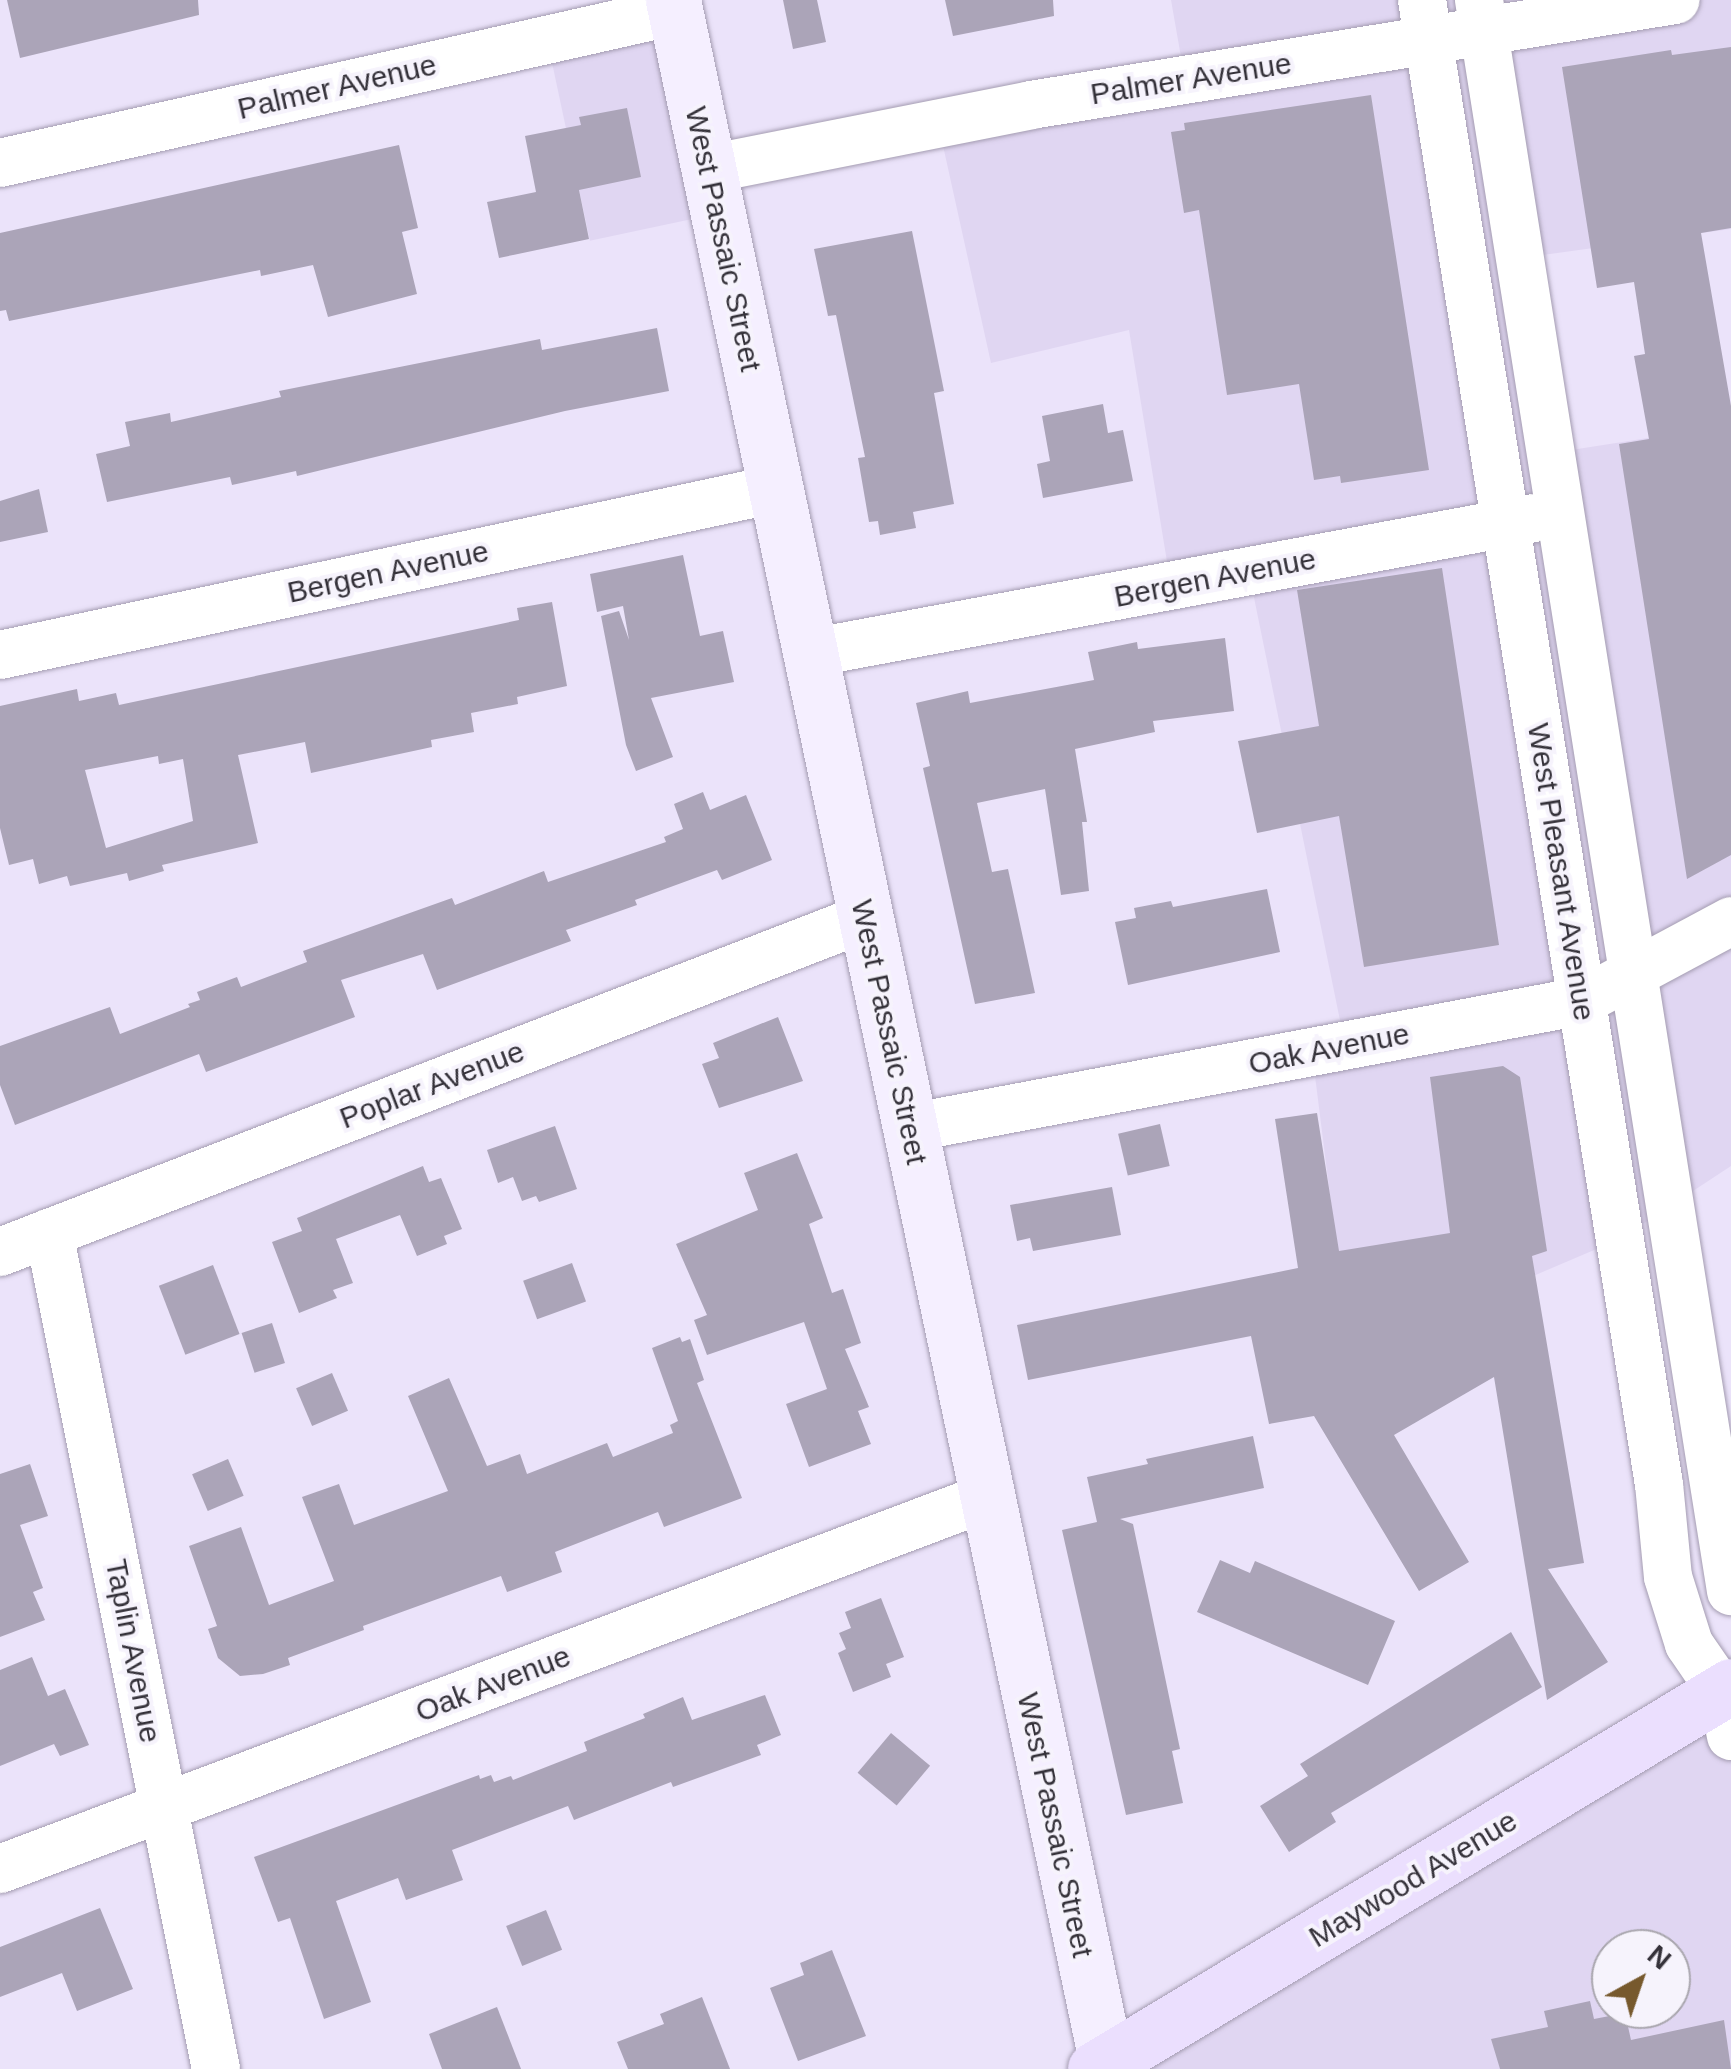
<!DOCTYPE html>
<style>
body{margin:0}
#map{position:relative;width:1731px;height:2069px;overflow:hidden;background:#ebe3fa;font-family:Helvetica,sans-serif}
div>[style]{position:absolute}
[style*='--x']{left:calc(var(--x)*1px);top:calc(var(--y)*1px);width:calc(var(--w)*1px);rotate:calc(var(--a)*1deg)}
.built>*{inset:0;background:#e0d6f2;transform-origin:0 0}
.building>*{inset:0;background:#aba4b8;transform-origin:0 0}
.roads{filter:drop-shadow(0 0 2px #a49cb1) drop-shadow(0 0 2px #a49cb1)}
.minor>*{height:48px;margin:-24px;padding:0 24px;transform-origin:24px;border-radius:24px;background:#fff}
.secondary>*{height:55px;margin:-27.5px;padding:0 27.5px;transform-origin:27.5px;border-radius:27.5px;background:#f5efff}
.primary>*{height:55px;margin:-27.5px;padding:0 27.5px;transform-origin:27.5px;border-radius:27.5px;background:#ebdffe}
span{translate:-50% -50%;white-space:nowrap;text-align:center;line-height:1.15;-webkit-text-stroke:8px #f6f3fc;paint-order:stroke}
.street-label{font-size:30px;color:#35323a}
.north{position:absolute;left:1591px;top:1929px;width:100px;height:100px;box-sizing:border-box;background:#f6f3fc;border:2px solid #a9a6ae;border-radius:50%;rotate:40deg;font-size:28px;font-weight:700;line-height:40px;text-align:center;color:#35323a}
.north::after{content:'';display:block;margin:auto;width:35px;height:45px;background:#77592d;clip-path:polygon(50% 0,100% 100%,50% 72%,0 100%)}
</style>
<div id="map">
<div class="built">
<div style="clip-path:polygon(1171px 0,1731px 0,1731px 229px,1521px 258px,1552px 453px,1731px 425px,1731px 1166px,1620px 1239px,1350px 1354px,1312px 1052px,1345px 1045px,1249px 573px,1171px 586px,1129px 330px,991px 363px,938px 123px,1185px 80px)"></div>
<div style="left:675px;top:11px;width:207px;height:131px;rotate:78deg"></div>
<div style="clip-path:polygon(evenodd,1731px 1686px,1731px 2069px,1108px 2069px,1731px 1686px,1611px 1949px,1671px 1949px,1671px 2009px,1611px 2009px,1611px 1949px)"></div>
</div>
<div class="building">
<div style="clip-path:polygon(7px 0,198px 0,199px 15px,20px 58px)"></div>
<div style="clip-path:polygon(783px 0,817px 0,826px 42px,793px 49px)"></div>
<div style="clip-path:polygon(945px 0,1053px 0,1054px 16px,953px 36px)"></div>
<div style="clip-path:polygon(1731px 47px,1731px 228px,1701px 233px,1731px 406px,1731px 855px,1687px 879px,1619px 444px,1649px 439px,1634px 356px,1645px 354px,1634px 282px,1597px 288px,1562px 67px,1671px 50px,1672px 55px)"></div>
<div style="clip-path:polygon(1371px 95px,1429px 470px,1341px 483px,1340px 476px,1314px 480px,1299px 384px,1227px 395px,1199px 210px,1184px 213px,1171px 132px,1185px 130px,1184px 123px)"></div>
<div style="clip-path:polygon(627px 108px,641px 177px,579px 190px,589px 239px,499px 258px,487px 202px,536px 192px,525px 136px,581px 125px,579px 117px)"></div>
<div style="clip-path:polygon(399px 145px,418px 228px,402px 232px,417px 294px,328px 317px,313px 265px,261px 276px,260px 270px,9px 321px,6px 310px,0 311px,0 233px)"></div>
<div style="clip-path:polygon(912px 231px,944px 391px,934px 393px,954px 504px,913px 512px,916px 528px,880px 535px,878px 521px,869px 522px,858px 458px,865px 457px,836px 315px,828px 316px,814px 249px)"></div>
<div style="clip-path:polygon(657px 328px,669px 391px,565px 411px,297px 476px,296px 471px,232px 485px,230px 477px,107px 502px,96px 454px,130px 446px,125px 422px,170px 413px,171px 422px,281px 397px,279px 391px,540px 339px,542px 350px)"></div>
<div style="clip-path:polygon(1103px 404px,1108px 433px,1123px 430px,1133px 481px,1043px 498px,1037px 464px,1050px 461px,1042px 416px)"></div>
<div style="clip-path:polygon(39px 489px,48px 532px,0 542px,0 501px)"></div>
<div style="clip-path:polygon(683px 555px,700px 636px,723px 631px,734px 682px,651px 698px,673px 757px,636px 771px,626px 745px,601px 616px,619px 611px,629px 640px,623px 606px,597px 612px,590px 574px)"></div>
<div style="clip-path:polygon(1442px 568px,1499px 945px,1364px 967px,1339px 816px,1257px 833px,1238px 741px,1319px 726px,1297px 590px)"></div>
<div style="clip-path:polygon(evenodd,552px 602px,567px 686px,517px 697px,518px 704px,471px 713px,474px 732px,431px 740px,432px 747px,311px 773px,305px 742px,238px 755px,258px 843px,162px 865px,164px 871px,129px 881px,127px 873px,70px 886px,67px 876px,39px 884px,33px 859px,9px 865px,0 828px,0 706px,77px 689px,79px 701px,116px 693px,119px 705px,519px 620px,517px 608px,552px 602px,158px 756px,159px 764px,183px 759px,193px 821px,106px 848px,85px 770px,158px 756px)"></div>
<div style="clip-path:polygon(1225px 638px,1234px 711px,1153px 721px,1155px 732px,1075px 749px,1087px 822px,1082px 822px,1089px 891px,1061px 895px,1045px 789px,977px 803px,992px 872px,1008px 869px,1035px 993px,975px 1004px,923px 768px,930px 766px,916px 703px,968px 691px,970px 703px,1094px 680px,1088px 652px,1137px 642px,1138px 649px)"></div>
<div style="clip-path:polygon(703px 792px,710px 810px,746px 795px,772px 860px,722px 880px,717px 870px,635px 900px,637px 905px,566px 930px,571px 941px,437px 990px,423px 954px,341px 980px,355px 1017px,206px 1072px,199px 1054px,15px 1125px,0 1085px,0 1046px,110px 1007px,120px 1034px,190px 1007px,188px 1004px,200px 1000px,197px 992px,237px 977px,241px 987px,307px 962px,303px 951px,452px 898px,455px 905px,544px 871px,548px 882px,666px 842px,664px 837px,683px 829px,674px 804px)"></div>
<div style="clip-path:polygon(1267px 889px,1280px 952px,1128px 985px,1115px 922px,1136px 918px,1134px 908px,1171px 901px,1173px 907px)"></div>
<div style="clip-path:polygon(778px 1017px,803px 1081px,719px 1108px,702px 1064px,719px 1058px,713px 1043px)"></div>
<div style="clip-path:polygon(1503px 1066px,1520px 1077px,1547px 1251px,1532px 1256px,1584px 1563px,1548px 1569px,1608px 1662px,1547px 1700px,1494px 1377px,1394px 1435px,1469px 1562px,1419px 1591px,1314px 1416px,1269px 1424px,1251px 1336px,1028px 1380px,1017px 1325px,1298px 1268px,1275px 1119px,1317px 1113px,1339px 1251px,1450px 1233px,1430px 1077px)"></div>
<div style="left:1160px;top:1124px;width:43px;height:43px;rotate:77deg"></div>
<div style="clip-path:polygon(555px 1126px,577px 1189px,539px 1202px,536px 1196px,522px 1201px,513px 1177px,498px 1183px,487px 1150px)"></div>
<div style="clip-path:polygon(797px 1153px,823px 1218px,809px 1224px,832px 1293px,843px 1289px,861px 1343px,845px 1349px,869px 1407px,858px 1411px,871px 1444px,809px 1467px,786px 1404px,827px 1389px,804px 1322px,707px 1355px,694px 1320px,707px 1315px,676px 1244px,758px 1210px,744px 1173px)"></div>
<div style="clip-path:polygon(423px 1166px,429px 1182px,441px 1178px,462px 1229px,444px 1236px,447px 1244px,417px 1256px,400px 1215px,336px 1239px,353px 1283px,333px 1290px,337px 1298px,299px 1313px,272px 1242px,302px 1231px,297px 1218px)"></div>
<div style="clip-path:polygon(1112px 1187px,1121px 1235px,1033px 1251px,1030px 1238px,1017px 1241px,1010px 1205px)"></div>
<div style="left:572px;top:1263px;width:41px;height:52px;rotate:70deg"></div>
<div style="left:213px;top:1265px;width:74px;height:58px;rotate:69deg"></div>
<div style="left:272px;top:1323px;width:42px;height:32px;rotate:72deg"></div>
<div style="clip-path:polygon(680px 1337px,682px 1342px,690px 1339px,704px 1380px,697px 1383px,742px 1498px,664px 1527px,658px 1512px,555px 1552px,562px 1572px,507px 1592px,501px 1576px,363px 1626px,364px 1630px,288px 1658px,290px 1665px,263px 1674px,240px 1676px,218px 1658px,208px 1629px,217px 1626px,189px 1546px,241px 1527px,269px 1605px,334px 1581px,302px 1497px,339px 1484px,354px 1525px,448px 1491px,408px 1396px,449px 1378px,487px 1466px,520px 1454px,527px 1474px,607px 1443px,613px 1457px,673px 1433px,670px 1425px,678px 1421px,652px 1348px)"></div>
<div style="left:332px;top:1373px;width:41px;height:39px;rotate:67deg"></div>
<div style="clip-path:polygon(1253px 1436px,1264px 1488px,1120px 1519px,1133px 1524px,1180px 1749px,1172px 1751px,1183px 1803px,1126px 1815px,1062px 1530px,1097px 1522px,1087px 1477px,1148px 1464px,1146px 1459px)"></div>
<div style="left:228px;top:1459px;width:40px;height:39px;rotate:67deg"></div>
<div style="clip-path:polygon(30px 1464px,48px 1516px,20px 1525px,43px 1588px,33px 1592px,45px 1620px,0 1637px,0 1474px)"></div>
<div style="clip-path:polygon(1220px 1560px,1250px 1573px,1255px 1561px,1395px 1621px,1368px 1685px,1197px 1612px)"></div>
<div style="clip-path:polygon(881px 1598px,904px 1657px,886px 1664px,891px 1677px,853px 1692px,838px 1653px,846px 1649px,839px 1633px,851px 1628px,845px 1612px)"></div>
<div style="clip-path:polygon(1511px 1632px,1542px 1687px,1331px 1813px,1336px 1822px,1289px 1852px,1260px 1806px,1308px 1776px,1300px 1764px)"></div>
<div style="clip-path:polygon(32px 1657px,48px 1696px,65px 1689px,89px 1745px,60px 1756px,54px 1744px,0 1766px,0 1670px)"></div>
<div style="clip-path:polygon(765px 1695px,781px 1735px,757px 1745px,761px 1755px,673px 1787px,671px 1782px,574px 1820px,568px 1806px,452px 1850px,463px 1880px,406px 1900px,398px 1878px,336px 1901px,371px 2002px,324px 2019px,290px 1918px,278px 1922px,254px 1857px,479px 1775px,480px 1779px,491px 1775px,494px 1782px,511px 1776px,513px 1780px,587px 1751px,584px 1742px,645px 1718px,643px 1714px,683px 1697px,692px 1720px)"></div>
<div style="left:891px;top:1733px;width:51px;height:52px;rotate:40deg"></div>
<div style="clip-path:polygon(100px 1908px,133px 1989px,77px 2011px,62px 1973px,0 1997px,0 1947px)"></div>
<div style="left:546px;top:1910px;width:43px;height:43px;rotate:68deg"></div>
<div style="clip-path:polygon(832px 1950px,866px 2036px,798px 2061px,770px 1988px,804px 1975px,800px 1963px)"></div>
<div style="clip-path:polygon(702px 1997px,730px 2069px,628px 2069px,617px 2042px,664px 2024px,660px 2014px)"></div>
<div style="clip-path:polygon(1590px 2001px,1594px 2019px,1625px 2013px,1631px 2040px,1724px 2020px,1731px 2069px,1500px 2069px,1491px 2039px,1548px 2027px,1544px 2011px)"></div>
<div style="clip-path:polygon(497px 2007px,521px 2069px,442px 2069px,429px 2034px)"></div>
</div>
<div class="roads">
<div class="minor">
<div style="--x:1422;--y:0;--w:1503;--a:80.93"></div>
<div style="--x:1659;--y:1484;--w:93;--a:84.5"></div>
<div style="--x:1668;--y:1577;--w:70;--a:72.6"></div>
<div style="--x:1689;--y:1644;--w:58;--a:55.5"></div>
<div style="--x:1722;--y:1692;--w:45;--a:78.4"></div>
<div style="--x:1479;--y:0;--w:1611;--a:81"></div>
<div style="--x:0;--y:163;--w:692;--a:-12.69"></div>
<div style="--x:709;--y:169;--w:328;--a:-11.2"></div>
<div style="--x:1031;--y:105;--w:653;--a:-9.26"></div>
<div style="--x:810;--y:653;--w:736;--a:-10.56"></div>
<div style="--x:0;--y:655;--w:793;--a:-12.09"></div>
<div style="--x:909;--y:1128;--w:685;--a:-10.69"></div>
<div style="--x:1582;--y:1001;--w:169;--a:-28.2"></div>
<div style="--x:49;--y:1233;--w:853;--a:78.7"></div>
<div style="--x:0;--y:1252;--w:927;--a:-21.11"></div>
<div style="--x:0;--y:1869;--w:1053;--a:-20.64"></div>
</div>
<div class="secondary">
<div style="--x:673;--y:0;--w:2114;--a:78.13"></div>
</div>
<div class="primary">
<div style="--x:1095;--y:2069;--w:742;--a:-31.06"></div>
</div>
</div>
<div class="street-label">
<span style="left:1191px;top:79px;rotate:-9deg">Palmer Avenue</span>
<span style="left:337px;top:87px;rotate:-13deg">Palmer Avenue</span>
<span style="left:723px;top:239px;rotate:78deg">West Passaic Street</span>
<span style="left:388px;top:572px;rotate:-12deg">Bergen Avenue</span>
<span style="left:1215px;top:578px;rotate:-11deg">Bergen Avenue</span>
<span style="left:1561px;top:872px;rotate:81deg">West Pleasant Avenue</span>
<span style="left:889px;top:1032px;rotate:78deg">West Passaic Street</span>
<span style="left:1329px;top:1049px;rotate:-11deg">Oak Avenue</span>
<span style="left:432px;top:1085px;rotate:-21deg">Poplar Avenue</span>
<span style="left:133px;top:1651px;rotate:79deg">Taplin Avenue</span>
<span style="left:493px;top:1684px;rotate:-21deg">Oak Avenue</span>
<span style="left:1055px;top:1825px;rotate:78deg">West Passaic Street</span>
<span style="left:1413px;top:1879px;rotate:-31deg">Maywood Avenue</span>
</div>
<div class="north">N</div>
</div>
